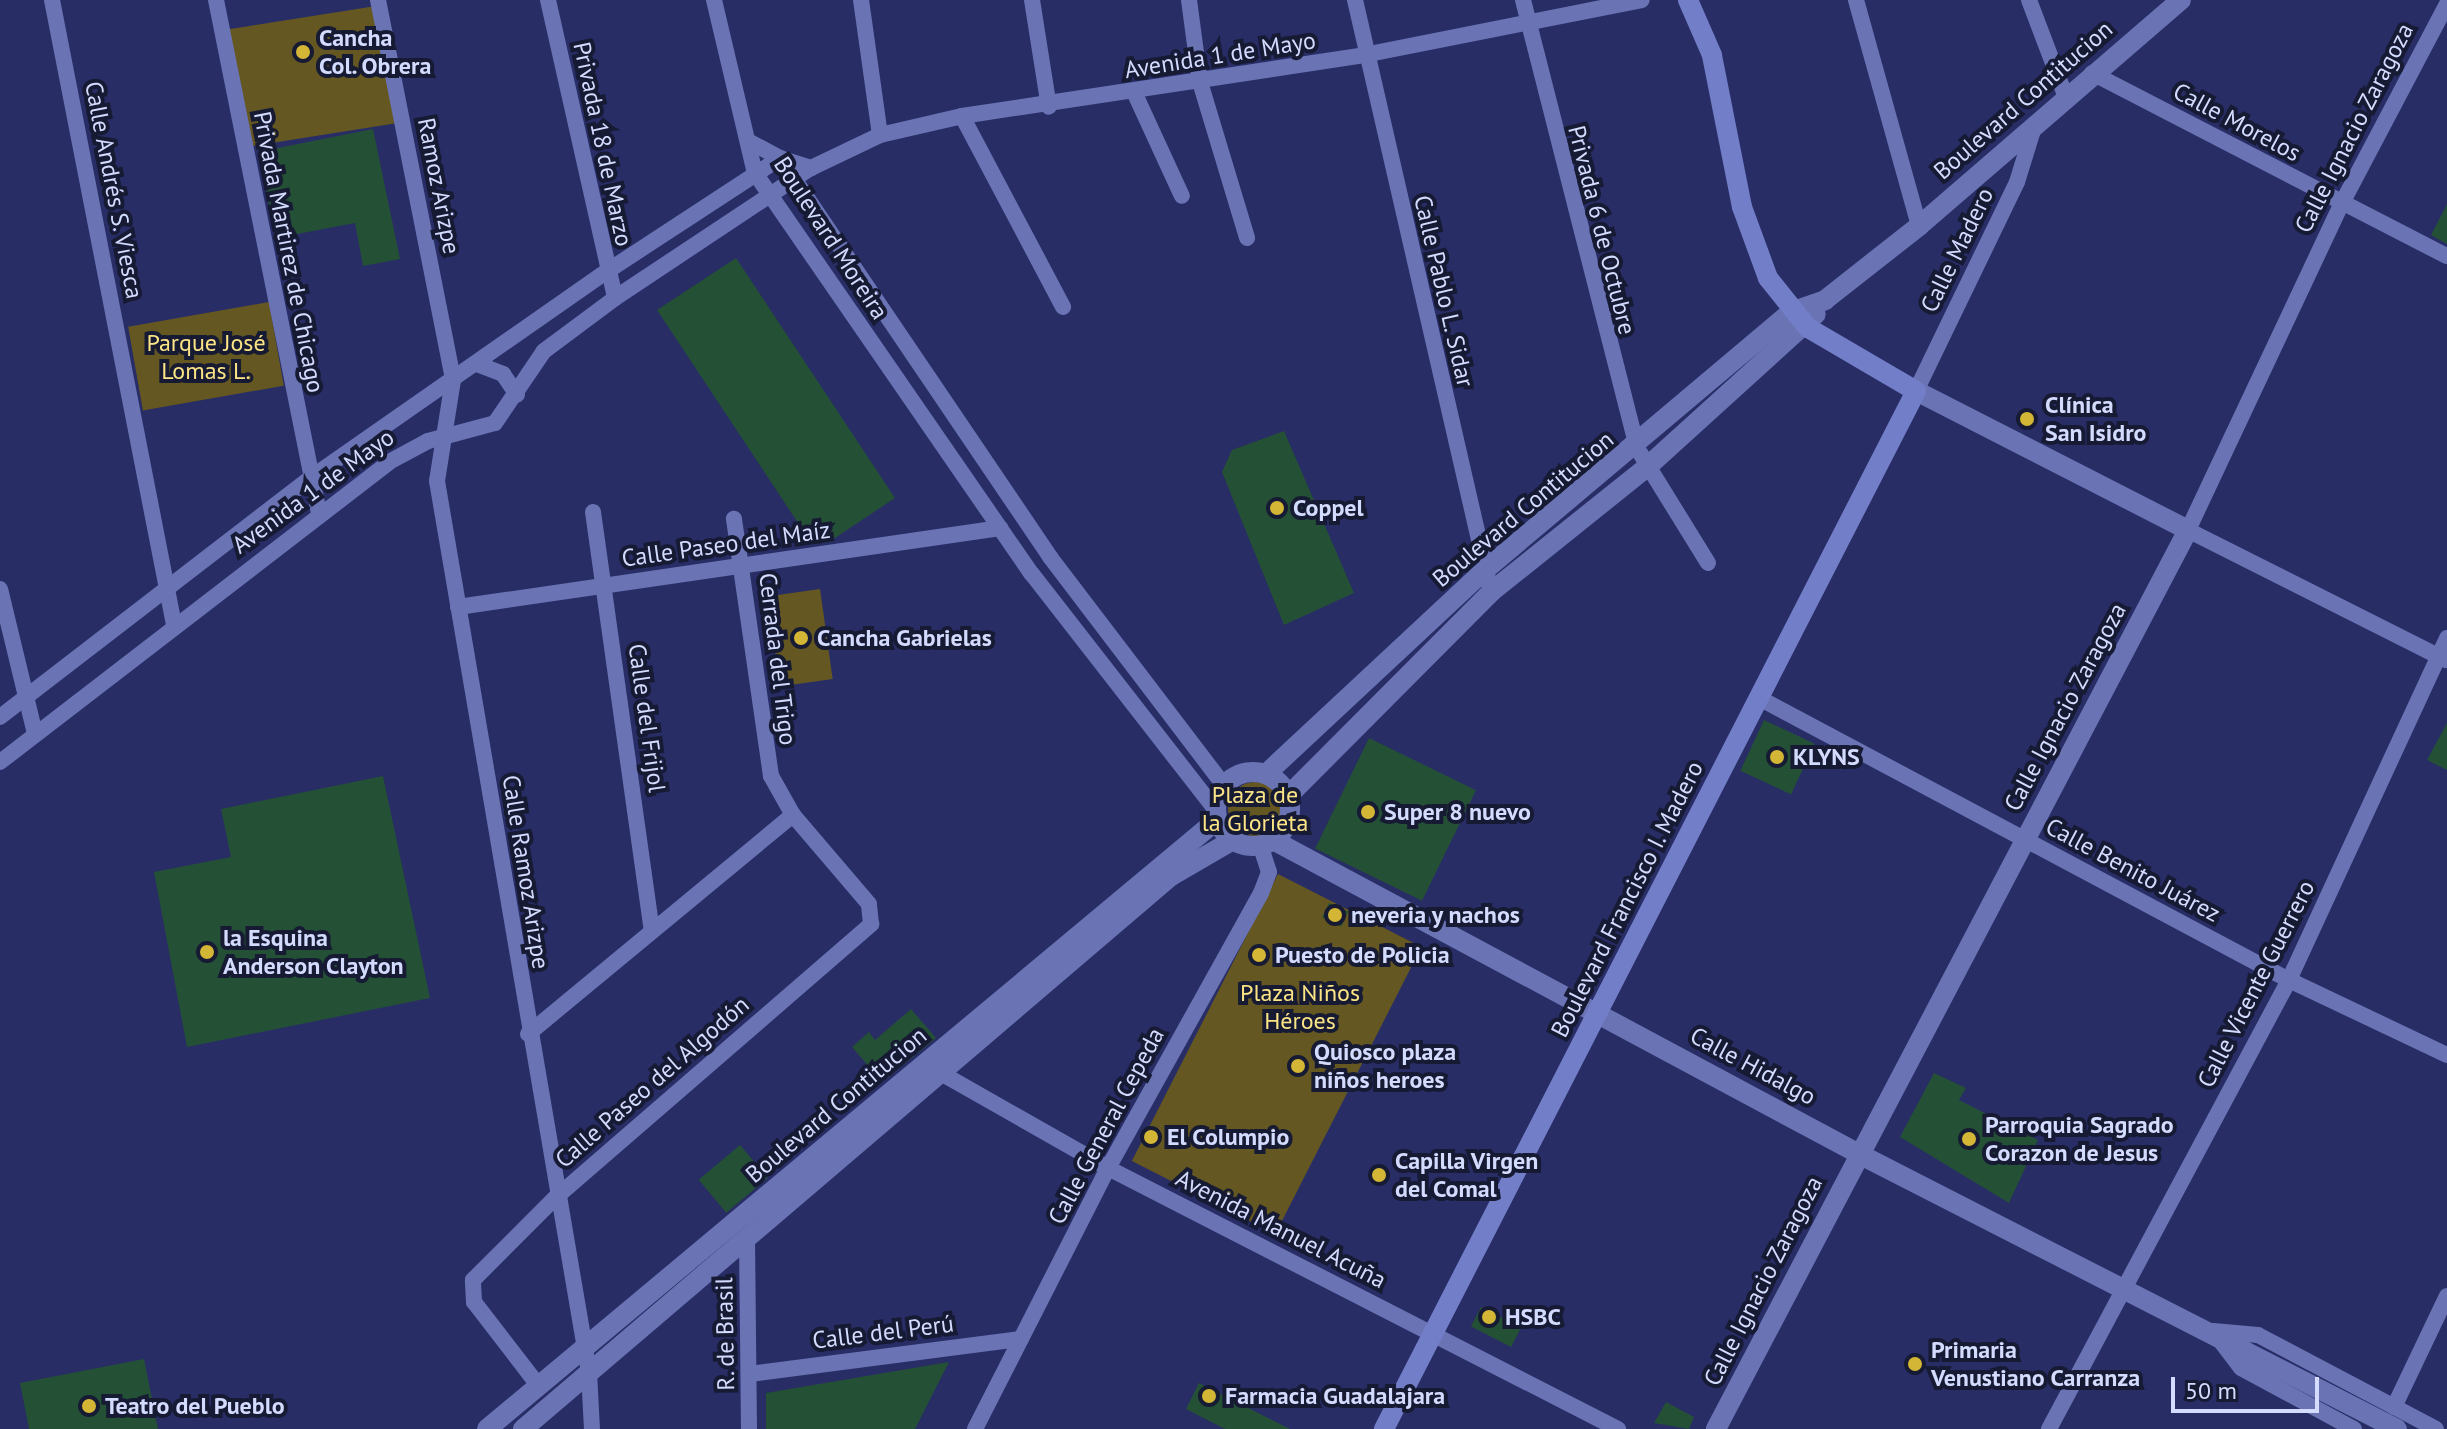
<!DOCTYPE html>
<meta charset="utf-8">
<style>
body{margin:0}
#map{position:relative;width:2447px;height:1429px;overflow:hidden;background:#282d66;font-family:"PT Sans",sans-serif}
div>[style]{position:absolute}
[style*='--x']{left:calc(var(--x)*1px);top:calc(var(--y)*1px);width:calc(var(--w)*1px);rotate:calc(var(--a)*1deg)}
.green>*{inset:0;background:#645721;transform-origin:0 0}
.round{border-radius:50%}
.building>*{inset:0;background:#245036;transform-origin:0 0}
.minor>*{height:16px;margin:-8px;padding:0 8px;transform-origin:8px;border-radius:8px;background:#6a74b4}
.tertiary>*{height:20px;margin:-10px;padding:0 10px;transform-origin:10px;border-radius:10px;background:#6a74b4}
.tertiary>.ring{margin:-10px;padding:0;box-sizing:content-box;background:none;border:20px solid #6a74b4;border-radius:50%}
.secondary>*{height:20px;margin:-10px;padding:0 10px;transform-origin:10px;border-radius:10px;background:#737ec8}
.dots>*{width:22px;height:22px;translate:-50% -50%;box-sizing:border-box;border:4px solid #161a33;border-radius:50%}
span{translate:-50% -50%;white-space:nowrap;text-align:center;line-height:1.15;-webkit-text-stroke:8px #161a33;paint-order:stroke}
.poi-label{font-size:24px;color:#d3dbfe;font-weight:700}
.left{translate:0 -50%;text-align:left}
.street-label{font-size:24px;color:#d3dbfe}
.park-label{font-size:24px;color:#fbe486}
.scale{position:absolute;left:2171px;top:1377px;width:148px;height:36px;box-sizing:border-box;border:4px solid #d3dbfe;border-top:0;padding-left:10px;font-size:24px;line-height:28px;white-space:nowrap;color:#d3dbfe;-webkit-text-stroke:6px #161a33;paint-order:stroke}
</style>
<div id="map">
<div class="green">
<div style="left:376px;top:6px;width:119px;height:151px;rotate:81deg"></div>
<div style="left:269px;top:302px;width:85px;height:143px;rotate:80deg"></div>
<div style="left:820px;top:589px;width:91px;height:53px;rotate:82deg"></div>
<div class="round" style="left:1228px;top:782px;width:54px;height:54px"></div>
<div style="left:1278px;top:874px;width:161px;height:322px;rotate:27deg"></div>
</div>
<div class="building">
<div style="clip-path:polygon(373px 129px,400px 259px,363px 266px,355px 223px,276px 238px,258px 152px)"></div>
<div style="clip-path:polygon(2447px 204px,2447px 244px,2431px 235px)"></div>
<div style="clip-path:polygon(736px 258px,895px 498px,829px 542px,812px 544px,657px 310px)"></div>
<div style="clip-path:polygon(1284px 431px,1354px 593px,1284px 625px,1222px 472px,1232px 450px)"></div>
<div style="left:1764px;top:720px;width:56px;height:56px;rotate:25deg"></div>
<div style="clip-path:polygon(2447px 723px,2447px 770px,2427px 760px)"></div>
<div style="left:1369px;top:738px;width:119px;height:123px;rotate:26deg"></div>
<div style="clip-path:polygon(383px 776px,430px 998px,187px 1047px,154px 872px,231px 857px,221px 809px)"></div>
<div style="left:1329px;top:903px;width:21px;height:16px;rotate:25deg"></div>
<div style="clip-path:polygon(911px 1009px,936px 1038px,882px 1082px,852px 1047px,869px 1032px,875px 1040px)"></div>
<div style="clip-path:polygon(1934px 1073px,1966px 1088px,1959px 1100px,2038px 1140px,2009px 1203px,1900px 1137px)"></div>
<div style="left:740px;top:1145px;width:43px;height:54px;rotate:50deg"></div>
<div style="left:1481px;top:1307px;width:45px;height:22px;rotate:27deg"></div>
<div style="clip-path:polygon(144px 1359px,158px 1429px,29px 1429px,20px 1383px)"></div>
<div style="clip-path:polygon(949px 1362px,915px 1429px,766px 1429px,766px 1393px)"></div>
<div style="clip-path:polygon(1199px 1383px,1290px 1429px,1225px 1429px,1186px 1409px)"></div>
<div style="clip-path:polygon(1666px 1402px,1694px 1417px,1689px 1429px,1654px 1423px)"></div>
</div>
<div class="minor">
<div style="--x:52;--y:0;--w:637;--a:78.95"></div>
<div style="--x:216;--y:0;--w:523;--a:78.65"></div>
<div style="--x:378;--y:0;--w:387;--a:78.8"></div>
<div style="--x:453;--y:380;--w:102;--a:99"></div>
<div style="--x:437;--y:481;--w:904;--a:80.32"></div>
<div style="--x:589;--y:1372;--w:57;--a:87"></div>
<div style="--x:548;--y:0;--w:305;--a:77.3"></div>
<div style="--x:714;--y:0;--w:178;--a:76.7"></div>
<div style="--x:755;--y:173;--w:487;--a:55.4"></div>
<div style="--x:1032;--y:574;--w:298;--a:52.1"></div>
<div style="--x:861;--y:0;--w:136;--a:82"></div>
<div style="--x:1032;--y:0;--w:108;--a:81"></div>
<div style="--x:1189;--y:0;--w:83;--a:82.4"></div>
<div style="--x:1200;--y:82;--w:163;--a:73.2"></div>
<div style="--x:1355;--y:0;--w:607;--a:77.06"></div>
<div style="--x:1523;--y:0;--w:462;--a:75.7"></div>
<div style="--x:1637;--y:448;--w:135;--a:58.3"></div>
<div style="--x:1856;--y:0;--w:235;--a:74.4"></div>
<div style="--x:2029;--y:0;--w:102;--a:69.2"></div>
<div style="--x:2092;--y:73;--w:399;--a:27.3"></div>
<div style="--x:1135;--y:94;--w:112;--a:65.3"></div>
<div style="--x:962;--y:116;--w:216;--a:62.1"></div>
<div style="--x:750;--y:142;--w:34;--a:28"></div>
<div style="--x:780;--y:158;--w:482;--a:55.9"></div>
<div style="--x:1050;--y:557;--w:287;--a:52.7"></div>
<div style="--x:477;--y:364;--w:28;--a:21"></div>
<div style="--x:503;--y:374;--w:25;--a:56"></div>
<div style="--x:1916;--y:391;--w:232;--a:-64.2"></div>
<div style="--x:2017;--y:182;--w:58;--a:-72.8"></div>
<div style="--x:593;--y:512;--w:422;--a:82"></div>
<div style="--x:0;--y:589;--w:149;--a:76.4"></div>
<div style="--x:458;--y:607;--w:548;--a:-8.29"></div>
<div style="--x:2446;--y:660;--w:289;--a:-153.3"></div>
<div style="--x:2188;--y:530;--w:359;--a:-64.8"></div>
<div style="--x:2341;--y:205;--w:227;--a:-62.2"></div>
<div style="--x:1759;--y:698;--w:600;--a:28.02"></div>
<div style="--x:2289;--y:980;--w:175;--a:25.4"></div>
<div style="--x:0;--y:717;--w:390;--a:-37.6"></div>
<div style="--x:309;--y:479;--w:362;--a:-34.9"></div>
<div style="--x:606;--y:272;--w:208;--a:-33.2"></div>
<div style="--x:780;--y:158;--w:33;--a:18"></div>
<div style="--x:0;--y:762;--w:491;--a:-37.6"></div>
<div style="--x:389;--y:462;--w:44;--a:-28.3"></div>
<div style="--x:428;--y:441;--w:69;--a:-15"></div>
<div style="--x:495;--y:423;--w:87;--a:-55.8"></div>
<div style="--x:544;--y:351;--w:89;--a:-36.7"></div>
<div style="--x:615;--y:298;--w:235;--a:-33.6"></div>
<div style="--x:811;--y:168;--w:76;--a:-25.6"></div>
<div style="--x:880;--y:135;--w:84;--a:-13"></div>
<div style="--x:962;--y:116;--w:407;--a:-8.6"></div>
<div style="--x:1364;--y:55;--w:283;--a:-11.2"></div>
<div style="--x:528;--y:1034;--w:344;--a:-39.6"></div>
<div style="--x:932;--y:1068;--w:202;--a:29.6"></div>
<div style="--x:1108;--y:1168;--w:573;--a:27.1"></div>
<div style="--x:747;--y:1239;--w:190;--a:89.4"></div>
<div style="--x:750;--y:1374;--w:273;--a:-7.4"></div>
<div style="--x:538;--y:1385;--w:105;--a:-127.6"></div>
<div style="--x:474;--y:1302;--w:22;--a:-93"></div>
<div style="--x:473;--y:1280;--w:115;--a:-45"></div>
<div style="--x:554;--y:1199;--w:420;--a:-40.9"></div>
<div style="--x:871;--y:924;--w:20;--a:-96"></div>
<div style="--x:869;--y:904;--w:117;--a:-130.5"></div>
<div style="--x:793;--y:815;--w:45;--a:-119.4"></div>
<div style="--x:771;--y:776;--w:260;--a:-98.2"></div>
<div style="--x:2394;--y:1407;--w:123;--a:-64.5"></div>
<div style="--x:975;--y:1429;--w:293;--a:-63"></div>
<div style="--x:1108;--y:1168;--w:315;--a:-60.9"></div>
<div style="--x:1261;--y:893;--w:22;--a:-69"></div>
<div style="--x:1269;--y:872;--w:28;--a:-108"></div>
<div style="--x:2049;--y:1429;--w:509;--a:-61.87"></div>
<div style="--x:2289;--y:980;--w:377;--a:-65.2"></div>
<div style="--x:2354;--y:1429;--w:128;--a:-151.6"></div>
<div style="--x:2241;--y:1368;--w:46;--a:-127.1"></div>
<div style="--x:2213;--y:1331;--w:45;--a:5.1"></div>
<div style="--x:2258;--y:1335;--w:201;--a:27.8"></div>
</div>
<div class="tertiary">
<div class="ring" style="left:1216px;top:772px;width:54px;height:54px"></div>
<div style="--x:1266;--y:774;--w:301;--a:-43"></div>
<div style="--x:1486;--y:569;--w:399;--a:-40.1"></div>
<div style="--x:1791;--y:312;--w:36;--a:-19"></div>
<div style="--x:1825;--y:300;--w:120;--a:-38.2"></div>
<div style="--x:1919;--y:226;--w:346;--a:-40.8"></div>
<div style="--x:1288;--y:796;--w:288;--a:-45.1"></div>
<div style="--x:1491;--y:592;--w:198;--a:-38.7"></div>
<div style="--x:1646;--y:468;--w:229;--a:-42.2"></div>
<div style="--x:1273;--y:840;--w:665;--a:28.18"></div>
<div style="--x:1859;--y:1154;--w:604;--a:27.07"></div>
<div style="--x:487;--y:1429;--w:951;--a:-39.84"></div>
<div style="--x:523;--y:1429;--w:852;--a:-40.48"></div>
<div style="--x:1171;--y:876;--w:72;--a:-30.1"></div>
<div style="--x:1716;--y:1429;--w:1015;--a:-62.3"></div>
<div style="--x:2188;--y:530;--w:305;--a:-152.9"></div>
</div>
<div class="secondary">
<div style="--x:1384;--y:1429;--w:1166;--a:-62.86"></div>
<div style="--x:1916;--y:391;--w:125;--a:-149.7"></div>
<div style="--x:1808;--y:328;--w:64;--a:-128.7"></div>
<div style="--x:1768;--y:278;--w:76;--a:-110.1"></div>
<div style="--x:1742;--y:207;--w:155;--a:-101.2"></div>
<div style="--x:1712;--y:55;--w:60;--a:-113.6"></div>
</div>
<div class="dots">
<div style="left:303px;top:52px;background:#d3b635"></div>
<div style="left:2027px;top:419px;background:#d3b635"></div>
<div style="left:1277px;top:508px;background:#d3b635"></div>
<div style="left:801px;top:638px;background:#d3b635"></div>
<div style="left:1777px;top:757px;background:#d3b635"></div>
<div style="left:1368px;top:812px;background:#d3b635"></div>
<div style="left:1335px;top:915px;background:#d3b635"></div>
<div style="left:207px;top:952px;background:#d3b635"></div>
<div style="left:1259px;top:955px;background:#d3b635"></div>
<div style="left:1298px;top:1066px;background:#d3b635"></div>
<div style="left:1151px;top:1137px;background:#d3b635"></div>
<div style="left:1969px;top:1139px;background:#d3b635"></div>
<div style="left:1379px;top:1175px;background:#d3b635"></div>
<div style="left:1489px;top:1317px;background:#d3b635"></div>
<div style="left:1915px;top:1364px;background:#d3b635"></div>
<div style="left:1209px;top:1396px;background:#d3b635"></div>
<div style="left:89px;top:1406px;background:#d3b635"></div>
</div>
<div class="poi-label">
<span class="left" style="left:319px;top:52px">Cancha<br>Col. Obrera</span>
<span class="left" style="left:2045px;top:419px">Clínica<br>San Isidro</span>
<span class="left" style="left:1293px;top:508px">Coppel</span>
<span class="left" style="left:817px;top:638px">Cancha Gabrielas</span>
<span class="left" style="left:1793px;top:757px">KLYNS</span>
<span class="left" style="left:1384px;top:812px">Super 8 nuevo</span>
<span class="left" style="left:1351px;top:915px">neveria y nachos</span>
<span class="left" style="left:223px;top:952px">la Esquina<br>Anderson Clayton</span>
<span class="left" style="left:1275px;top:955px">Puesto de Policia</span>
<span class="left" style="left:1314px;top:1066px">Quiosco plaza<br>niños heroes</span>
<span class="left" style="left:1985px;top:1139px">Parroquia Sagrado<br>Corazon de Jesus</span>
<span class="left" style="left:1167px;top:1137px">El Columpio</span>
<span class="left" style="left:1395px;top:1175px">Capilla Virgen<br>del Comal</span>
<span class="left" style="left:1505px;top:1317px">HSBC</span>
<span class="left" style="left:1931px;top:1364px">Primaria<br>Venustiano Carranza</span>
<span class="left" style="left:1225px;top:1396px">Farmacia Guadalajara</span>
<span class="left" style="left:105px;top:1406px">Teatro del Pueblo</span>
</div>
<div class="street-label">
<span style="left:1220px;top:55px;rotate:-9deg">Avenida 1 de Mayo</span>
<span style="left:2023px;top:100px;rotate:-41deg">Boulevard Contitucion</span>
<span style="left:2237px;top:122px;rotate:28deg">Calle Morelos</span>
<span style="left:2354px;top:128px;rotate:-63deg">Calle Ignacio Zaragoza</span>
<span style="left:603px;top:144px;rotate:78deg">Privada 18 de Marzo</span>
<span style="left:439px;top:186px;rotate:79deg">Ramoz Arizpe</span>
<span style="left:114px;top:190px;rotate:79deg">Calle Andrés S. Viesca</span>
<span style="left:1602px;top:230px;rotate:76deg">Privada 6 de Octubre</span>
<span style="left:831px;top:238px;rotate:57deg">Boulevard Moreira</span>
<span style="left:1957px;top:250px;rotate:-64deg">Calle Madero</span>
<span style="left:289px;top:252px;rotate:79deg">Privada Martirez de Chicago</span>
<span style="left:1444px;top:291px;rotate:77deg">Calle Pablo L. Sidar</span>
<span style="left:313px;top:491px;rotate:-36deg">Avenida 1 de Mayo</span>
<span style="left:1523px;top:509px;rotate:-40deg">Boulevard Contitucion</span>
<span style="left:726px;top:544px;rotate:-8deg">Calle Paseo del Maíz</span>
<span style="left:778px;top:659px;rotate:83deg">Cerrada del Trigo</span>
<span style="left:2065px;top:707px;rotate:-62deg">Calle Ignacio Zaragoza</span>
<span style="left:647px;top:718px;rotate:82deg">Calle del Frijol</span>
<span style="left:2133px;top:870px;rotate:28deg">Calle Benito Juárez</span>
<span style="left:526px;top:872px;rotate:81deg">Calle Ramoz Arizpe</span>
<span style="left:1627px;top:899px;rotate:-63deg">Boulevard Francisco I. Madero</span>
<span style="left:2256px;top:984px;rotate:-63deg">Calle Vicente Guerrero</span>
<span style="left:1753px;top:1066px;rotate:28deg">Calle Hidalgo</span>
<span style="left:652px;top:1082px;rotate:-41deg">Calle Paseo del Algodón</span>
<span style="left:836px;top:1105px;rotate:-40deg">Boulevard Contitucion</span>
<span style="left:1106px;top:1126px;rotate:-62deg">Calle General Cepeda</span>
<span style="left:1281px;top:1229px;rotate:27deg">Avenida Manuel Acuña</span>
<span style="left:1763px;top:1281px;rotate:-63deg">Calle Ignacio Zaragoza</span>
<span style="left:883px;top:1332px;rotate:-7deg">Calle del Perú</span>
<span style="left:725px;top:1334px;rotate:-91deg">R. de Brasil</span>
</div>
<div class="park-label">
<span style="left:206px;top:357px">Parque José<br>Lomas L.</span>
<span style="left:1255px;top:809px">Plaza de<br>la Glorieta</span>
<span style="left:1300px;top:1007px">Plaza Niños<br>Héroes</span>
</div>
<div class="scale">50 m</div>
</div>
